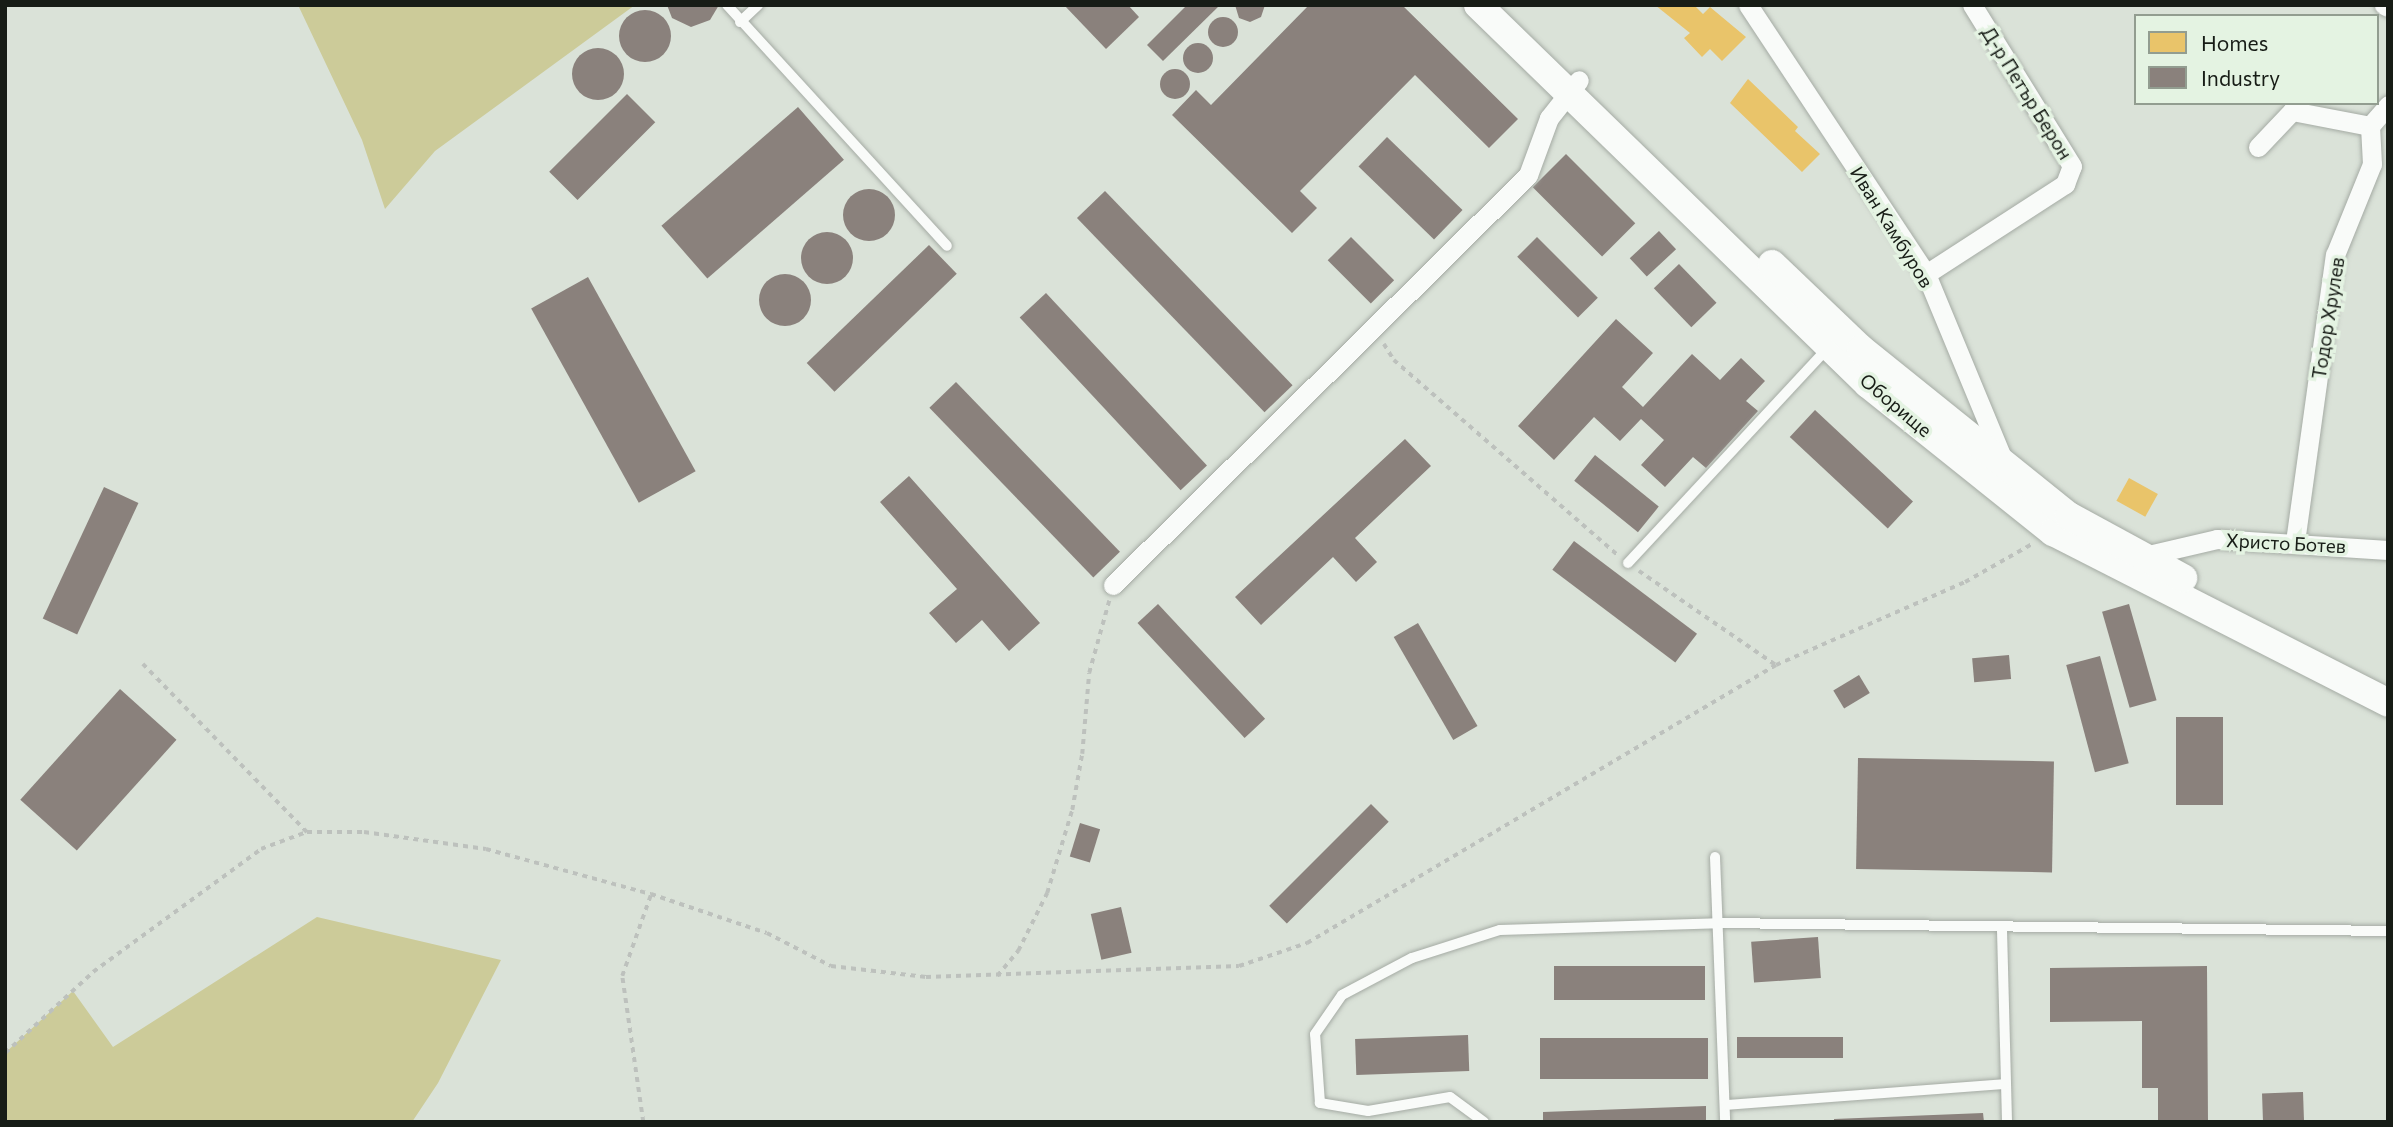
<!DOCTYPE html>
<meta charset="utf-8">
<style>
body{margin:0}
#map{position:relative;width:2393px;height:1127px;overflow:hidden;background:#dae2d8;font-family:Commissioner,sans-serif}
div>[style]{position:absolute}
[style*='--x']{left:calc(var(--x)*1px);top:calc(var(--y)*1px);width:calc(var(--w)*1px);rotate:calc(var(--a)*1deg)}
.green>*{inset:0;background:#cccb99}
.homes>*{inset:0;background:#e9c46a;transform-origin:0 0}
.industry>*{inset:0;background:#8a817c;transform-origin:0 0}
.round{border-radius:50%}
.path>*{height:3.5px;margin-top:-1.75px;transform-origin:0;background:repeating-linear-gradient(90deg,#bdc1bd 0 5px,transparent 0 10px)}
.roads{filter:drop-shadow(0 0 2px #a5aba4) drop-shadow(0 0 2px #a5aba4)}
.lane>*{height:10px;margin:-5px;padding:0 5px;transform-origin:5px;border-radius:5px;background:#f9fbf9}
.street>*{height:19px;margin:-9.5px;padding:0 9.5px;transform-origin:9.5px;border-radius:9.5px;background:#f9fbf9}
.secondary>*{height:28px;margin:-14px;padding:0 14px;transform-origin:14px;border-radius:14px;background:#f9fbf9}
span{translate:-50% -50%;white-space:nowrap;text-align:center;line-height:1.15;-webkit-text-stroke:7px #e4f3e2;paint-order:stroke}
.street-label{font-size:19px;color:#171c16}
.frame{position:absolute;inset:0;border:7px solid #171c16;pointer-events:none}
.legend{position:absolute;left:2134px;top:14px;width:245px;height:91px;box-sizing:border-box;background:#e4f3e2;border:2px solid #929d90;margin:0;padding:9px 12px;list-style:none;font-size:21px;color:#171c16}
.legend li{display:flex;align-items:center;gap:14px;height:35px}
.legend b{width:35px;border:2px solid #929d90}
</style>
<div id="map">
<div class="green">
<div style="clip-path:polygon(298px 5px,635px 5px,435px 151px,385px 209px,362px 140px)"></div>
<div style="clip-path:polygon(317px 917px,501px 960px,438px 1083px,412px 1122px,5px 1122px,5px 1053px,73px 991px,113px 1047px)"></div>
</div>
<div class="homes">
<div style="clip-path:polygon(1655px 5px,1694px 5px,1703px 14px,1710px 7px,1746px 37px,1722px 61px,1710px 49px,1702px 57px,1684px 38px,1690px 33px)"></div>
<div style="clip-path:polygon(1748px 79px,1798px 127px,1795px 131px,1820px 154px,1802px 172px,1730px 103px)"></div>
<div style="left:2129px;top:478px;width:33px;height:26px;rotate:29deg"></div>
</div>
<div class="industry">
<div style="clip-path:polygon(667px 5px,719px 5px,710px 20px,691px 27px,672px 18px)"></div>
<div style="clip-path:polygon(1064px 5px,1128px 5px,1139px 17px,1106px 49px)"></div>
<div style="clip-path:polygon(1187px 5px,1220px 5px,1163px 61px,1147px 45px)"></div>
<div style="clip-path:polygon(1235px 5px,1265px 5px,1261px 17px,1250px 22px,1239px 18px)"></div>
<div style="clip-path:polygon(1309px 5px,1402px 5px,1518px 119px,1489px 148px,1415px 75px,1300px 191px,1317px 208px,1292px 233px,1172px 115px,1196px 90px,1211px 105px)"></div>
<div class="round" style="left:619px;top:10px;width:52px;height:52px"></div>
<div class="round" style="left:1208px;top:17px;width:30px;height:30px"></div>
<div class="round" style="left:1183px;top:43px;width:30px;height:30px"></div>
<div class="round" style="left:572px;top:48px;width:52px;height:52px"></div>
<div class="round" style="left:1160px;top:69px;width:30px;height:30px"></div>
<div style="left:627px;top:94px;width:40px;height:110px;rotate:45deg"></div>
<div style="left:798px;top:107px;width:70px;height:181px;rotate:49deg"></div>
<div style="left:1387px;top:137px;width:105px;height:41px;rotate:44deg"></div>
<div style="left:1566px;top:154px;width:98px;height:47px;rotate:45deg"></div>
<div class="round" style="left:843px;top:189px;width:52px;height:52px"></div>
<div style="left:1105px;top:191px;width:270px;height:39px;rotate:46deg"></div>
<div style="left:1659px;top:231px;width:25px;height:40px;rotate:47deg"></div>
<div class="round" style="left:801px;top:232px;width:52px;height:52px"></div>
<div style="left:1351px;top:237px;width:61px;height:33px;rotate:45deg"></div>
<div style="left:1537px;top:237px;width:86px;height:28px;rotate:45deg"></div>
<div style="left:929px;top:245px;width:40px;height:170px;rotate:46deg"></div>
<div style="left:1679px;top:264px;width:54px;height:35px;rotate:46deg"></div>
<div class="round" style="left:759px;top:274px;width:52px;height:52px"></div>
<div style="left:588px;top:277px;width:222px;height:65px;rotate:61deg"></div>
<div style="left:1046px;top:293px;width:236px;height:36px;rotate:47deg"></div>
<div style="clip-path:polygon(1616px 319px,1653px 353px,1622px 387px,1643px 407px,1692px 354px,1720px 380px,1741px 358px,1765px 381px,1746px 401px,1758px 411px,1706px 468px,1693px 457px,1665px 487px,1641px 465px,1664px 440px,1641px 419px,1620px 441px,1594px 417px,1554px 460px,1518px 426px)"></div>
<div style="left:956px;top:382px;width:236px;height:37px;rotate:46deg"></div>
<div style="left:1815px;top:410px;width:134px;height:37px;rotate:43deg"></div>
<div style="clip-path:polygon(1405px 439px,1431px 466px,1355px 538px,1377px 562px,1356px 582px,1333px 557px,1261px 625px,1235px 597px)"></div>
<div style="left:1595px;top:455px;width:82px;height:33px;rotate:39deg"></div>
<div style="clip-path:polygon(909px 476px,1040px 623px,1009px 651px,982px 620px,956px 643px,929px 613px,957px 589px,880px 502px)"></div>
<div style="left:104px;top:487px;width:38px;height:145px;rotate:25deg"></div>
<div style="left:1574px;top:541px;width:154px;height:36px;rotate:37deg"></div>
<div style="left:1158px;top:604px;width:157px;height:28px;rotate:47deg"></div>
<div style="left:2129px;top:604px;width:100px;height:28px;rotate:74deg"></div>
<div style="left:1418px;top:623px;width:119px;height:28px;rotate:60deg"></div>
<div style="left:2009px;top:655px;width:24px;height:37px;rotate:85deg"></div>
<div style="left:2100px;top:656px;width:111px;height:35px;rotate:75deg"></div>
<div style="left:1859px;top:675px;width:21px;height:30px;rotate:59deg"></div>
<div style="left:120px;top:689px;width:76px;height:149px;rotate:42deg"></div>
<div style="left:2176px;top:717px;width:47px;height:88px"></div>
<div style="left:1858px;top:758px;width:196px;height:111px;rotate:1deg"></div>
<div style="left:1371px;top:804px;width:25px;height:144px;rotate:45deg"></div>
<div style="left:1080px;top:823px;width:21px;height:35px;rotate:17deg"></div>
<div style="left:1121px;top:907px;width:47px;height:31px;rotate:77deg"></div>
<div style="left:1818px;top:937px;width:41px;height:67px;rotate:86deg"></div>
<div style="left:1705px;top:966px;width:34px;height:151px;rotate:90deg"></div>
<div style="clip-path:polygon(2207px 966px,2208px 1122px,2158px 1122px,2158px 1088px,2142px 1088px,2142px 1021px,2050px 1022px,2050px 968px)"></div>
<div style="left:1468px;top:1035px;width:36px;height:113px;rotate:88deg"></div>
<div style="left:1737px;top:1037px;width:106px;height:21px"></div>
<div style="left:1708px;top:1038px;width:41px;height:168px;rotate:90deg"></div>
<div style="left:2303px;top:1092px;width:30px;height:41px;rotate:88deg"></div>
<div style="clip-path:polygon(1706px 1106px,1706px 1122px,1543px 1122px,1543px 1112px)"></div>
<div style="clip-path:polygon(1983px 1113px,1984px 1122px,1834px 1122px,1834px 1119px)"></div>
</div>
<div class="path">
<div style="--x:1384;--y:344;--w:19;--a:58"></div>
<div style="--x:1394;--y:360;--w:298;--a:41.1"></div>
<div style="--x:1639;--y:571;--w:166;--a:34.5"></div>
<div style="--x:143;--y:664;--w:235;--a:45.7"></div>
<div style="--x:997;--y:976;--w:33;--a:-50"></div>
<div style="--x:1018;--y:951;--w:65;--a:-63.4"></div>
<div style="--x:1047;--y:893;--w:87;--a:-73.2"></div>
<div style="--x:1072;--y:810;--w:57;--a:-79.9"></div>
<div style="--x:1082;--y:754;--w:81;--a:-85.1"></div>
<div style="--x:1089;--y:673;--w:75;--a:-74.5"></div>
<div style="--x:5;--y:1053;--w:120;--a:-42.6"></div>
<div style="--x:93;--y:972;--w:208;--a:-36.2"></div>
<div style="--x:261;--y:849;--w:49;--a:-20.3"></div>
<div style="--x:307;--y:832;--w:57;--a:0"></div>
<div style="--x:364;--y:832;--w:123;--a:7.9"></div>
<div style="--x:486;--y:849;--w:171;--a:15.3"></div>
<div style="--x:651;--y:894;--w:122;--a:18.6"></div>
<div style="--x:767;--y:933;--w:72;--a:27.3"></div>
<div style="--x:831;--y:966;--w:96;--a:6.6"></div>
<div style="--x:926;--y:977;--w:313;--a:-2"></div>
<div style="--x:1239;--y:966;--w:72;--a:-18.7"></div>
<div style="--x:1307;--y:943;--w:545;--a:-30.66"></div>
<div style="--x:1776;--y:665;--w:206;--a:-23.7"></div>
<div style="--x:1965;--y:582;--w:77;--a:-29.6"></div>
<div style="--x:643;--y:1122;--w:148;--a:-98.2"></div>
<div style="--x:622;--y:976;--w:87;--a:-70.5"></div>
</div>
<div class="roads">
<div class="lane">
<div style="--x:727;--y:5;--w:326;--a:47.6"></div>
<div style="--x:740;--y:22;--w:25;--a:-43"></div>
<div style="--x:1628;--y:563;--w:292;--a:-47.1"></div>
<div style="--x:1715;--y:857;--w:265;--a:87.8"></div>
<div style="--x:2002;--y:930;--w:192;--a:88.5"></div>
<div style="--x:1726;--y:1105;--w:280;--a:-4.3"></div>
<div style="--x:1484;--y:1122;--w:42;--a:-143.7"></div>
<div style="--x:1450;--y:1097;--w:83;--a:170.3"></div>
<div style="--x:1368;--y:1111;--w:49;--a:-170.5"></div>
<div style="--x:1320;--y:1103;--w:69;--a:-94.1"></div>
<div style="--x:1315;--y:1034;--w:47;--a:-55.3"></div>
<div style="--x:1342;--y:995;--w:79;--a:-27.9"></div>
<div style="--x:1412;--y:958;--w:92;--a:-17.7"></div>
<div style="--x:1500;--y:930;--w:218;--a:-1.8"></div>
<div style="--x:1718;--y:923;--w:670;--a:0.68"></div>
</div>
<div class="street">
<div style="--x:1748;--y:5;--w:323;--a:56.5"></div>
<div style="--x:1926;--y:274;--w:201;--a:67.5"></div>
<div style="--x:2384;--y:5;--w:4;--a:27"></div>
<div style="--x:2258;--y:147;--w:50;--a:-46.6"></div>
<div style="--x:2292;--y:111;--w:79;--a:10.9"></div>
<div style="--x:1926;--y:274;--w:166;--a:-32.9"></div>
<div style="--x:2065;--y:184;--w:19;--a:-69"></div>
<div style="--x:2072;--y:166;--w:190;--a:-121.8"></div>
<div style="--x:2295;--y:542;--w:290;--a:-82.1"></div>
<div style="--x:2335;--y:255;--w:98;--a:-67.9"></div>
<div style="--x:2372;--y:164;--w:38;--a:-93"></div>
<div style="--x:2370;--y:126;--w:28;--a:-49"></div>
<div style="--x:2144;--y:556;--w:75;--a:-13.1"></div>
<div style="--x:2217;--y:539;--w:171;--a:3.7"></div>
<div style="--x:1113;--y:585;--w:583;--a:-44.65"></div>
<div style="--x:1528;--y:175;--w:61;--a:-69.8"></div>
<div style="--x:1549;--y:118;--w:48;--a:-51.7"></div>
</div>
<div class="secondary">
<div style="--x:1478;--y:5;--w:544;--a:44.18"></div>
<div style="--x:1868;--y:384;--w:237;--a:38.7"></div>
<div style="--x:2053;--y:532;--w:376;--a:27"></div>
<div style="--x:1772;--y:264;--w:123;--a:43.7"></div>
<div style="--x:1861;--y:349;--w:267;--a:38.8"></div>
<div style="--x:2069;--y:516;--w:130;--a:28.5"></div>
</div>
</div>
<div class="street-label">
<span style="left:2027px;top:93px;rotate:58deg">Д-р Петър Берон</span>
<span style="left:1892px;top:227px;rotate:58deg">Иван Камбуров</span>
<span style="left:2328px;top:318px;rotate:-81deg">Тодор Хрулев</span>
<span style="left:1896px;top:405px;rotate:40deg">Оборище</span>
<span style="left:2286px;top:543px;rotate:3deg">Христо Ботев</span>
</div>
<div class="frame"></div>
<ul class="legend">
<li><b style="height:19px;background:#e9c46a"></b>Homes</li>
<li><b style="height:19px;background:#8a817c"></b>Industry</li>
</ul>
</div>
